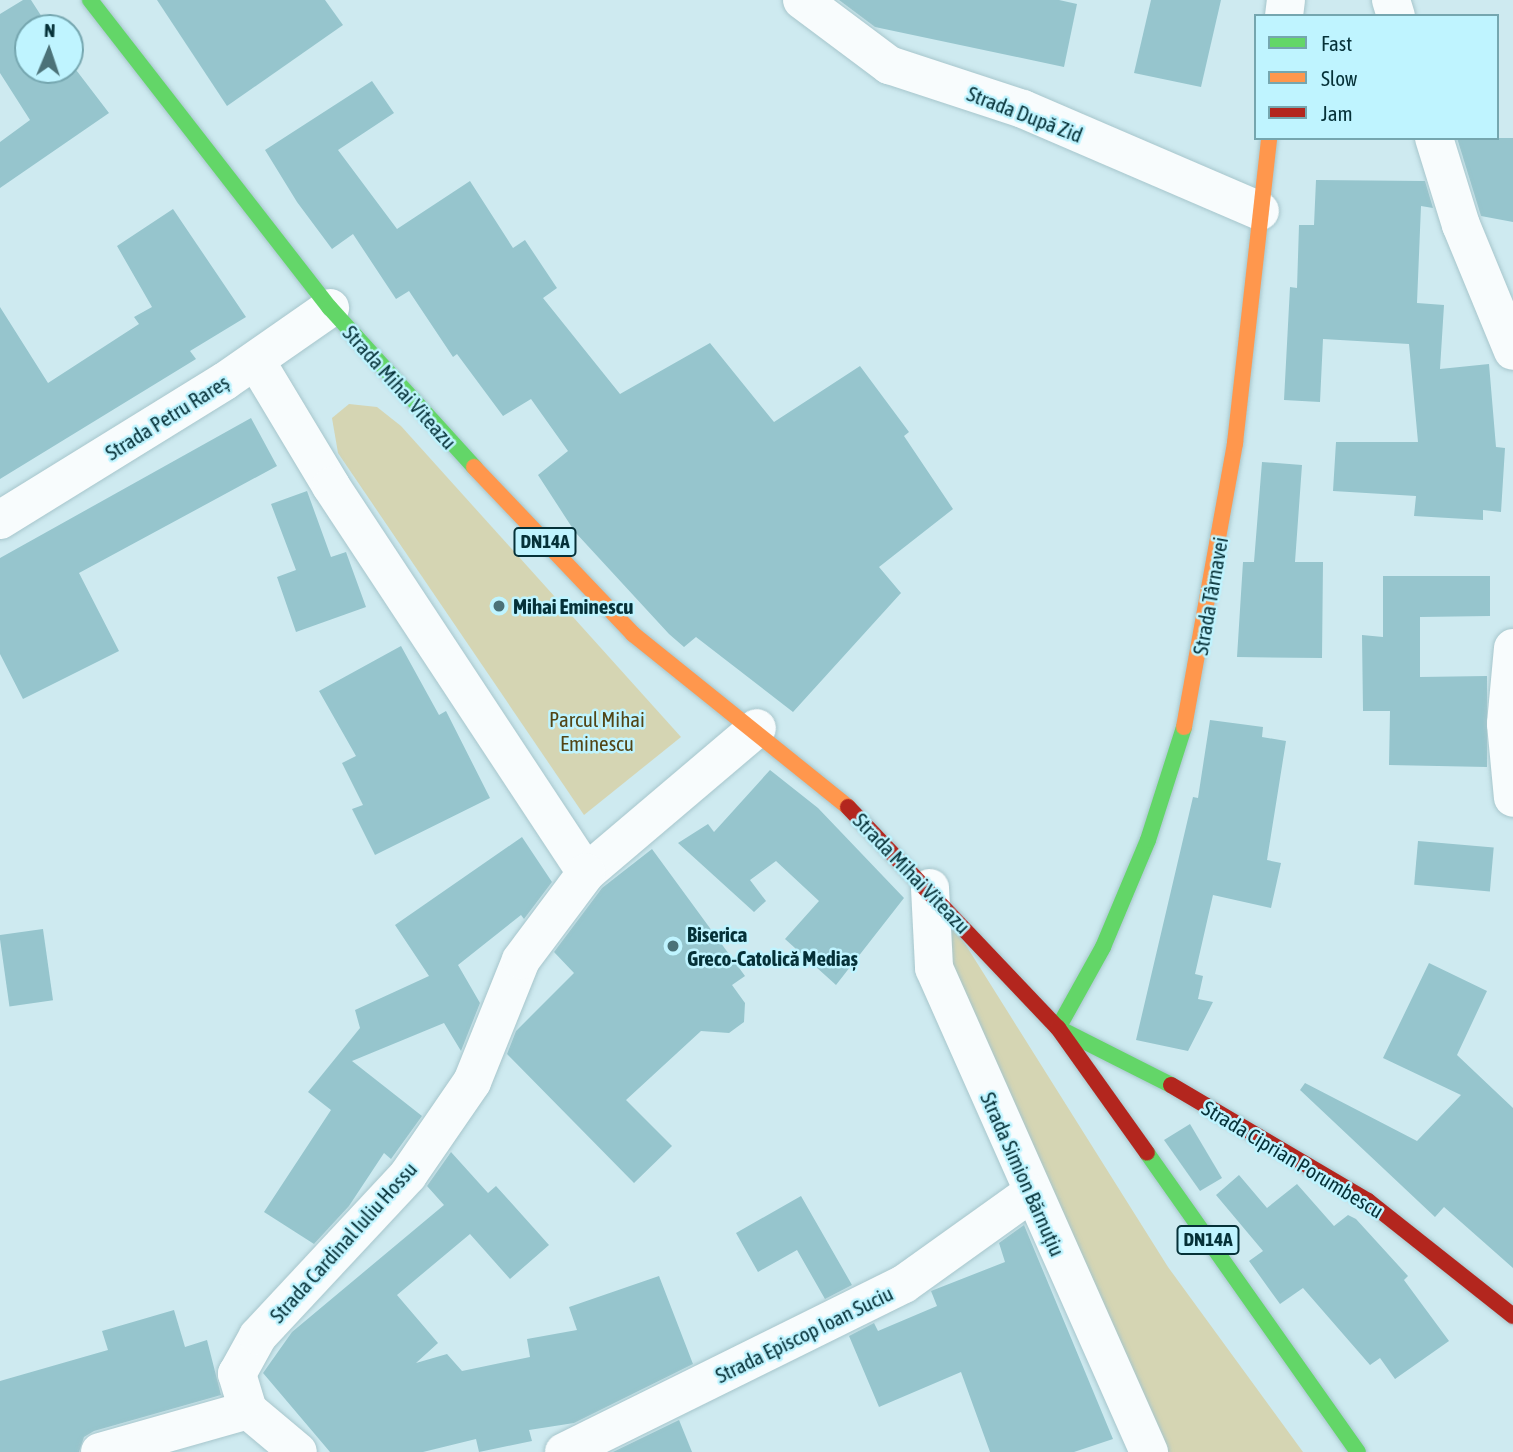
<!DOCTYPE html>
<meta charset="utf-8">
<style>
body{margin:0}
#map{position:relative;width:1513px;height:1452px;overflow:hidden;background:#ceeaf0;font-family:"Asap Condensed",sans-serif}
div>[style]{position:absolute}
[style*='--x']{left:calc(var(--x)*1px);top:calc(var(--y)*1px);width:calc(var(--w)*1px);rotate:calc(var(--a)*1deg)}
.green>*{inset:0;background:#d5d5b3}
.building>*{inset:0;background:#96c5cd;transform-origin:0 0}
.roads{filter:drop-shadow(0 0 2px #a7c6cc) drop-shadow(0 0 2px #a7c6cc)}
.street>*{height:38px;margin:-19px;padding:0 19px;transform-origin:19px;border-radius:19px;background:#f8fcfd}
.fast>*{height:16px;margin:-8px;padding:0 8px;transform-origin:8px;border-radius:8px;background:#63d668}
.slow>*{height:16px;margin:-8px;padding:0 8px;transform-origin:8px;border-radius:8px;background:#ff974d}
.jam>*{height:16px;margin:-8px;padding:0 8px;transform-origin:8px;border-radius:8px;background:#b3261e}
.dots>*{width:19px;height:19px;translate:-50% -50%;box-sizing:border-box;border:4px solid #bff4ff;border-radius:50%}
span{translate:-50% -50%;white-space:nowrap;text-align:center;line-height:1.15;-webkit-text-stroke:5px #bff4ff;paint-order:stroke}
.shield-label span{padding:2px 5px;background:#bff4ff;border:2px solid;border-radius:5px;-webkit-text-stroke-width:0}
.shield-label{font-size:19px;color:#053138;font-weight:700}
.street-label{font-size:21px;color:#053138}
.poi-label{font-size:21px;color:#053138;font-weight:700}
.left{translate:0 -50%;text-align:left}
.park-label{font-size:21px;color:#524415}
.legend{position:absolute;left:1254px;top:14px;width:245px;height:126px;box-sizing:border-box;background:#bff4ff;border:2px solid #75a6af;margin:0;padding:9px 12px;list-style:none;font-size:21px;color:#053138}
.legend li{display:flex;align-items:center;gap:14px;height:35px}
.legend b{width:35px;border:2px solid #75a6af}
.north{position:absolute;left:14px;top:14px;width:70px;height:70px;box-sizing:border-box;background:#bff4ff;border:2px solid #75a6af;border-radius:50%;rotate:2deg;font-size:19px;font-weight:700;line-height:28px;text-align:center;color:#053138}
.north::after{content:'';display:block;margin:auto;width:24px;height:32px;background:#4b7278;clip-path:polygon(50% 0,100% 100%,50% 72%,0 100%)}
</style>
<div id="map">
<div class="green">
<div style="clip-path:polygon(349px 404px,377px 407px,401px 426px,681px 737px,584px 815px,338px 453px,332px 418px)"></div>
<div style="clip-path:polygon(930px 888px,1168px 1267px,1303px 1452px,1149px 1452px,934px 968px)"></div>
</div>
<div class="building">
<div style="clip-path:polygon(23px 0,31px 0,49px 28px,28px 28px,28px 70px,70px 70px,70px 62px,109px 113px,0 188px,0 142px,30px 120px,0 73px,0 14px)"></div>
<div style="clip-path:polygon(157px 0,325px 0,343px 25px,227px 106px)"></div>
<div style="clip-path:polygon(839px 0,1059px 0,1077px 4px,1064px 67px,875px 27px)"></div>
<div style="clip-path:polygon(1151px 0,1221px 0,1201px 87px,1134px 73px)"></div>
<div style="clip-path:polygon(372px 81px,394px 113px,338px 150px,397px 229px,470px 181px,513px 248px,525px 240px,557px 288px,543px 298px,620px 394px,710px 343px,774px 422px,860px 366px,909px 432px,904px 436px,953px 509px,879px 567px,901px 593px,793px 712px,696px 637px,684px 647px,669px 634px,575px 532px,538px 475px,568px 451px,531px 399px,503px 416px,457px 354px,453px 357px,409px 291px,396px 299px,353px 234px,332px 249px,297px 202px,265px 150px)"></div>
<div style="clip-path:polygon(1457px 138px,1513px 138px,1513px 222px,1481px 216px)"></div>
<div style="clip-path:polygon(1316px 180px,1425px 181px,1433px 208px,1421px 206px,1417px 303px,1444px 305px,1440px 369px,1489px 364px,1496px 447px,1505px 448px,1501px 512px,1483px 510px,1483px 520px,1414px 516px,1416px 496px,1333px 491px,1336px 442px,1418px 442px,1409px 344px,1323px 339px,1320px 402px,1284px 400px,1290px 287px,1297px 288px,1299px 225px,1314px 225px)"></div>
<div style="clip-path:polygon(173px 209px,246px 317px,190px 351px,196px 359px,0 479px,0 307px,48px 383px,139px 324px,134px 317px,152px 307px,117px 246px)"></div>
<div style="clip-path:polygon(251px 418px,277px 466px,79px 573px,119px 651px,23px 699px,0 654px,0 558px)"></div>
<div style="clip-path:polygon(1262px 462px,1302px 465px,1295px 562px,1323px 562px,1322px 658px,1237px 657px,1243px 562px,1254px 562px)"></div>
<div style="clip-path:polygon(307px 491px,331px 557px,346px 552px,366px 607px,296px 632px,277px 577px,296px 570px,271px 504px)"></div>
<div style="clip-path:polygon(1383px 576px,1490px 576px,1490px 616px,1420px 617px,1420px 677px,1487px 676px,1487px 767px,1389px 765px,1390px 711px,1363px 711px,1362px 635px,1383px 637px)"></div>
<div style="clip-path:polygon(401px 646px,439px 715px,446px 711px,490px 798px,375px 855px,352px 809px,363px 805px,342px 763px,356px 756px,319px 691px)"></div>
<div style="clip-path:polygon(1210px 720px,1263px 727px,1262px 737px,1286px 741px,1267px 860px,1281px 863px,1271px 908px,1213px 895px,1195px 974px,1203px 976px,1198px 999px,1213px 1002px,1188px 1051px,1136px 1040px,1193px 797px,1198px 798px)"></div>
<div style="clip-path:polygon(770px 770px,818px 808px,904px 898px,836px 985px,785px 939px,819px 901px,776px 861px,750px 880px,766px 901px,754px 912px,678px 843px,708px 824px,714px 832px)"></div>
<div style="clip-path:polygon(522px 837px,552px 882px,524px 919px,521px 915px,458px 965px,480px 1003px,461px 1051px,444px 1023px,352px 1061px,422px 1116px,391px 1159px,384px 1153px,349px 1206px,314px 1244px,264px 1212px,331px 1110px,308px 1092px,360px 1028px,355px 1010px,429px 976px,395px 925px)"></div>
<div style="left:1418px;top:841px;width:76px;height:44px;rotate:5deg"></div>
<div style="clip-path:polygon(652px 849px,745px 976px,732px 985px,745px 1003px,744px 1022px,729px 1033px,701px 1031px,626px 1100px,672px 1146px,634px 1183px,507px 1054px,516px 1031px,574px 973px,554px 952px,602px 888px)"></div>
<div style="left:43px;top:929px;width:72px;height:44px;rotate:82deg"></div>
<div style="clip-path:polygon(1429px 963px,1487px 991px,1457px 1055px,1513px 1108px,1513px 1268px,1444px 1207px,1435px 1217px,1300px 1090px,1305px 1083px,1417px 1141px,1461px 1095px,1383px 1058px)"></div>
<div style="clip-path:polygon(1190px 1124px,1222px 1178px,1200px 1191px,1164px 1140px)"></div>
<div style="clip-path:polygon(451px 1152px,488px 1193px,496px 1186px,549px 1245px,510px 1279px,470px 1234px,397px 1295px,438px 1343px,416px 1363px,447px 1354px,462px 1371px,530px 1357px,527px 1339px,577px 1330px,569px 1307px,659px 1276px,693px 1364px,574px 1423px,529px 1430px,532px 1441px,479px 1452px,476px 1439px,423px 1452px,330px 1452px,263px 1373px,292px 1332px,444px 1205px,427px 1186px)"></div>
<div style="clip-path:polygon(1239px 1175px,1267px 1208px,1297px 1184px,1334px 1226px,1348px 1215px,1356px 1219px,1408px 1276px,1404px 1280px,1449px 1341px,1395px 1379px,1380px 1358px,1370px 1365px,1303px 1288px,1280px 1304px,1249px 1261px,1263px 1251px,1216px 1195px)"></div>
<div style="clip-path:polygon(801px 1196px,852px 1285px,825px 1299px,797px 1250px,758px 1272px,736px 1233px)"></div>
<div style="clip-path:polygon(1024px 1225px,1113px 1439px,1074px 1452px,990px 1452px,961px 1372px,879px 1407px,849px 1336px,874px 1323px,878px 1331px,937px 1306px,931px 1291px,1005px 1262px,999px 1243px)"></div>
<div style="clip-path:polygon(174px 1310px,185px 1347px,207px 1340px,221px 1395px,94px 1431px,84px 1437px,79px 1452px,0 1452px,0 1381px,108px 1350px,102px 1331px)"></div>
<div style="clip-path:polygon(679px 1420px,692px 1452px,613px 1452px)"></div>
</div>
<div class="roads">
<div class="street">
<div style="--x:802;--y:0;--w:109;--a:36.8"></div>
<div style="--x:889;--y:65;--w:141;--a:18.2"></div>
<div style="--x:1023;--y:109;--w:258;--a:23.3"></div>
<div style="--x:1391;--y:0;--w:17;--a:73"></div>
<div style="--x:1284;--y:16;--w:16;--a:-83"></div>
<div style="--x:1434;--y:138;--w:91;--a:72.8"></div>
<div style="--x:1461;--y:225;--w:136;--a:67.6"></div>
<div style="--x:256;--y:361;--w:146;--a:59"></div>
<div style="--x:331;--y:486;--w:463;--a:56.6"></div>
<div style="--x:586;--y:873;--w:224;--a:-40.3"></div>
<div style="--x:0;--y:520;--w:264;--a:-31.7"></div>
<div style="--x:225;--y:381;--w:128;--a:-34.8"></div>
<div style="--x:1513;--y:648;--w:76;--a:95.3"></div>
<div style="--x:1506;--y:724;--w:74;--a:84.6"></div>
<div style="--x:930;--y:888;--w:80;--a:87.1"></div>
<div style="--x:934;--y:968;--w:530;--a:66.05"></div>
<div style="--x:248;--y:1410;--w:38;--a:-107"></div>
<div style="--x:237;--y:1374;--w:43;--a:-61.1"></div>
<div style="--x:258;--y:1336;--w:220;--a:-47"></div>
<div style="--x:408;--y:1175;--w:113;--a:-55.5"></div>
<div style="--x:472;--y:1082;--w:131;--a:-68.1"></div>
<div style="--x:521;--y:960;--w:109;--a:-53.2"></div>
<div style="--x:248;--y:1410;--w:65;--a:40"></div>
<div style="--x:100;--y:1452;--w:154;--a:-15.8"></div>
<div style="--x:564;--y:1452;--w:379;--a:-26.3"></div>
<div style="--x:904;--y:1284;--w:156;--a:-35.6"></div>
</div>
<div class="fast">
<div style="--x:90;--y:0;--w:390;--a:52.1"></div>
<div style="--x:330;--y:308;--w:215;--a:47.8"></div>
<div style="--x:1171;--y:1085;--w:127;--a:-153.2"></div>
<div style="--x:1058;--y:1028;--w:93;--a:-60.9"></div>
<div style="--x:1103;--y:947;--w:116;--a:-67.2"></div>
<div style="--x:1148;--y:840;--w:119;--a:-72.3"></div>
<div style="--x:1147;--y:1153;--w:366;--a:54.8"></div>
</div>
<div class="slow">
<div style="--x:474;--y:467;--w:231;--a:46.4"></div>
<div style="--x:633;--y:634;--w:276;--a:38.8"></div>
<div style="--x:1184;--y:727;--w:289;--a:-79.8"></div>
<div style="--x:1235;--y:443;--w:307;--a:-83.6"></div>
</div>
<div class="jam">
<div style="--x:848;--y:807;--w:305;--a:46.5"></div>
<div style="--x:1058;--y:1028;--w:153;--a:54.5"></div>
<div style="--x:1171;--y:1085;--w:229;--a:30.5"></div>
<div style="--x:1368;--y:1201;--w:185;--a:38.4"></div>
</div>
</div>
<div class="dots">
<div style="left:499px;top:606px;background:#4b7278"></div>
<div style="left:673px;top:946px;background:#4b7278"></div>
</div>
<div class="shield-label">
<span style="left:545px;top:542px">DN14A</span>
<span style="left:1208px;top:1240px">DN14A</span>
</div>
<div class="street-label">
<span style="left:1025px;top:114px;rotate:21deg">Strada După Zid</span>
<span style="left:400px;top:387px;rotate:48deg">Strada Mihai Viteazu</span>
<span style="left:167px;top:417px;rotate:-32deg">Strada Petru Rareș</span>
<span style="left:1210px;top:596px;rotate:-80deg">Strada Târnavei</span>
<span style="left:912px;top:873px;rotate:46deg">Strada Mihai Viteazu</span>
<span style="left:1293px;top:1159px;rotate:31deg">Strada Ciprian Porumbescu</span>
<span style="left:1023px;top:1174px;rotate:66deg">Strada Simion Bărnuțiu</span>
<span style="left:343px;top:1242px;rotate:-48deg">Strada Cardinal Iuliu Hossu</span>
<span style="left:804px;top:1334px;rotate:-26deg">Strada Episcop Ioan Suciu</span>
</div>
<div class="poi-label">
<span class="left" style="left:513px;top:606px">Mihai Eminescu</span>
<span class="left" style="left:687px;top:946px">Biserica<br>Greco-Catolică Mediaș</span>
</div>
<div class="park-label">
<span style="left:597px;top:731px">Parcul Mihai<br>Eminescu</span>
</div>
<ul class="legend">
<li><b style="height:9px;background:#63d668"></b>Fast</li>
<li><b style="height:9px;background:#ff974d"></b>Slow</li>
<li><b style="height:9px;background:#b3261e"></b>Jam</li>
</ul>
<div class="north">N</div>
</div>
